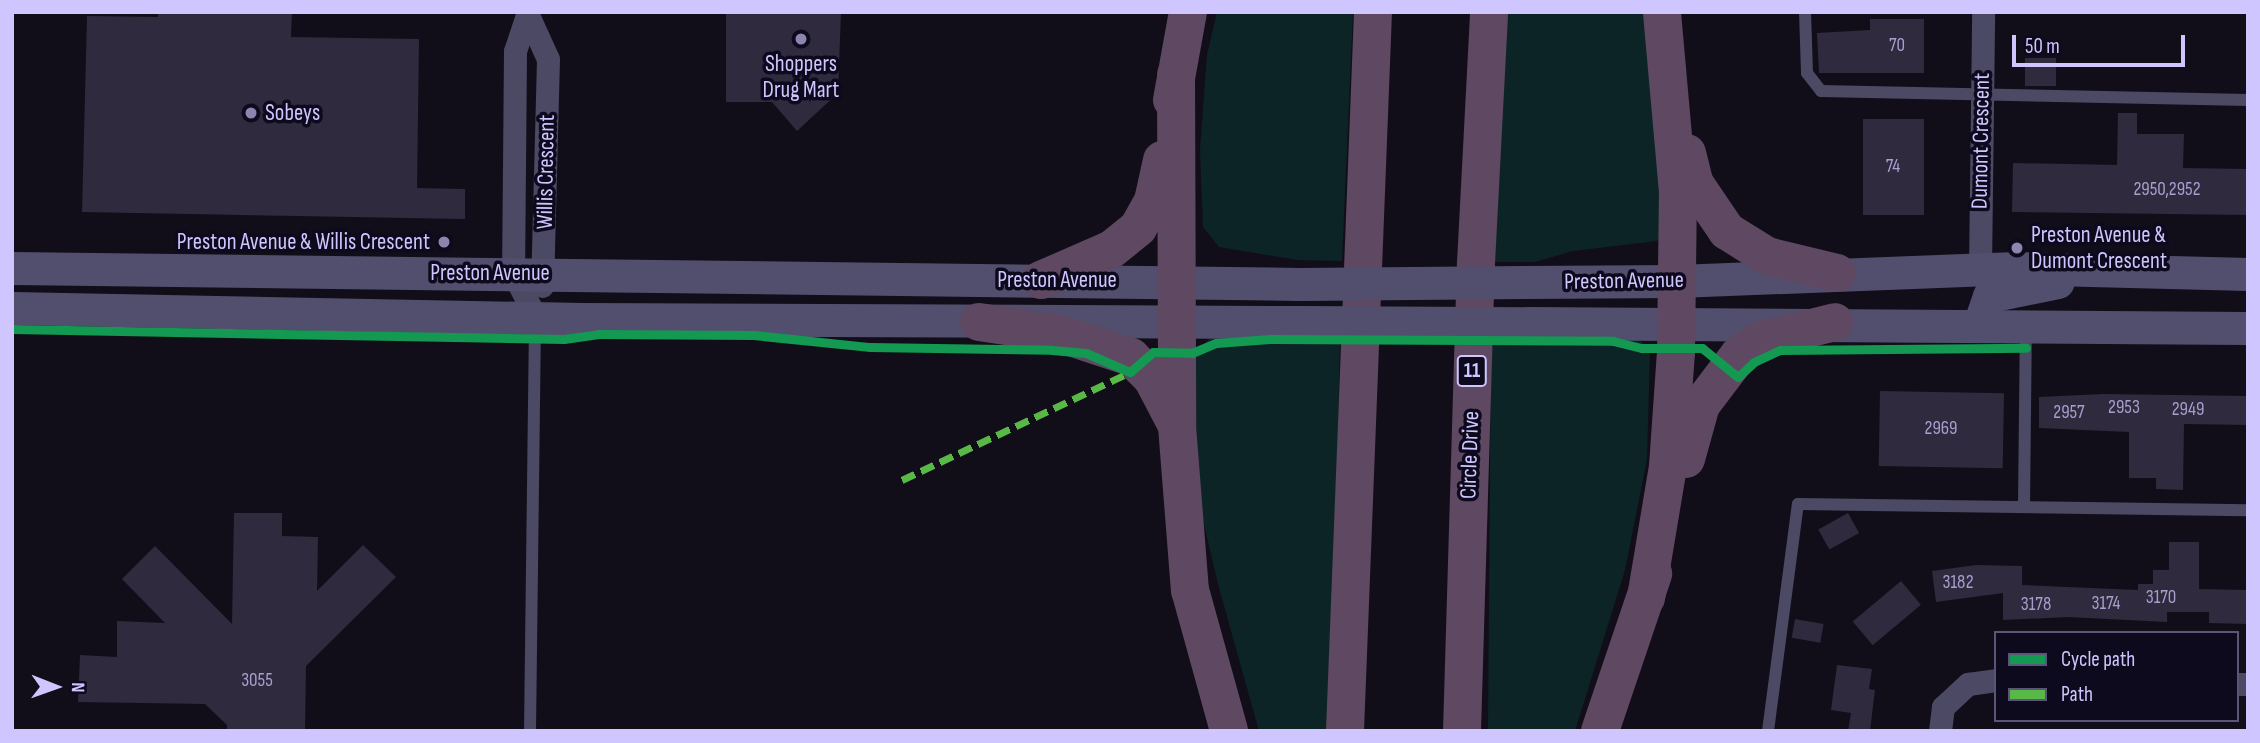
<!DOCTYPE html>
<style>
body{margin:0}
#map{position:relative;width:2260px;height:743px;overflow:hidden;background:#110e19;font-family:"Sofia Sans Condensed",sans-serif}
div>[style]{position:absolute}
[style*='--x']{left:calc(var(--x)*1px);top:calc(var(--y)*1px);width:calc(var(--w)*1px);rotate:calc(var(--a)*1deg)}
.green>*{inset:0;background:#0d2426}
.building>*{inset:0;background:#2f2a3d;transform-origin:0 0}
.service>*{height:12px;margin:-6px;padding:0 6px;transform-origin:6px;border-radius:6px;background:#4b4963}
.minor>*{height:23px;margin:-11.5px;padding:0 11.5px;transform-origin:11.5px;border-radius:11.5px;background:#4b4963}
.secondary>*{height:33px;margin:-16.5px;padding:0 16.5px;transform-origin:16.5px;border-radius:16.5px;background:#524f6e}
.motorway>*{height:38px;margin:-19px;padding:0 19px;transform-origin:19px;border-radius:19px;background:#5f4861}
.secondary-bridge>*{height:33px;margin:-16.5px;padding:0 16.5px;transform-origin:16.5px;border-radius:16.5px;background:#524f6e}
.quiet>*{height:7px;margin-top:-3.5px;transform-origin:0;background:repeating-linear-gradient(90deg,#58b947 0 14px,transparent 0 21px)}
.cycleway>*{height:9px;margin:-4.5px;padding:0 4.5px;transform-origin:4.5px;border-radius:4.5px;background:#139951}
.dots>*{width:19px;height:19px;translate:-50% -50%;box-sizing:border-box;border:4px solid #0e0a1d;border-radius:50%}
span{translate:-50% -50%;white-space:nowrap;text-align:center;line-height:1.15;-webkit-text-stroke:7px #0e0a1d;paint-order:stroke}
.number-label{font-size:19px;color:#a79fce}
.number-label span{-webkit-text-stroke-width:0}
.shield-label span{padding:2px 5px;background:#0e0a1d;border:2px solid;border-radius:5px;-webkit-text-stroke-width:0}
.shield-label{font-size:21px;color:#cfc6ff;font-weight:700}
.poi-label{font-size:23px;color:#cfc6ff}
.left{translate:0 -50%;text-align:left}
.right{translate:-100% -50%;text-align:right}
.street-label{font-size:23px;color:#cfc6ff}
.frame{position:absolute;inset:0;border:14px solid #cfc6ff;pointer-events:none}
.legend{position:absolute;left:1994px;top:631px;width:245px;height:91px;box-sizing:border-box;background:#0e0a1d;border:2px solid #5b5577;margin:0;padding:9px 12px;list-style:none;font-size:21px;color:#cfc6ff}
.legend li{display:flex;align-items:center;gap:14px;height:35px}
.legend b{width:35px;border:2px solid #5b5577}
.north{position:absolute;left:21px;top:652px;width:70px;height:70px;-webkit-text-stroke:5px #0e0a1d;paint-order:stroke;rotate:91deg;font-size:19px;font-weight:700;line-height:28px;text-align:center;color:#cfc6ff}
.north::after{content:'';display:block;margin:auto;width:24px;height:32px;background:#cfc6ff;clip-path:polygon(50% 0,100% 100%,50% 72%,0 100%)}
.scale{position:absolute;left:2012px;top:35px;width:173px;height:32px;box-sizing:border-box;border:4px solid #cfc6ff;border-top:0;padding-left:9px;font-size:21px;line-height:24px;white-space:nowrap;color:#cfc6ff;-webkit-text-stroke:5px #0e0a1d;paint-order:stroke}
</style>
<div id="map">
<div class="green">
<div style="clip-path:polygon(1217px 12px,1353px 12px,1342px 261px,1298px 260px,1219px 247px,1203px 227px,1200px 149px,1207px 55px)"></div>
<div style="clip-path:polygon(1506px 12px,1649px 12px,1663px 231px,1657px 241px,1573px 251px,1535px 262px,1493px 262px)"></div>
<div style="clip-path:polygon(1226px 333px,1295px 343px,1340px 343px,1330px 731px,1259px 731px,1218px 584px,1199px 503px,1192px 357px,1213px 335px)"></div>
<div style="clip-path:polygon(1630px 334px,1650px 348px,1647px 459px,1625px 570px,1575px 731px,1488px 731px,1491px 343px)"></div>
</div>
<div class="building">
<div style="clip-path:polygon(158px 12px,292px 12px,291px 37px,419px 39px,417px 188px,465px 189px,465px 219px,82px 212px,87px 16px,158px 17px)"></div>
<div style="clip-path:polygon(726px 12px,841px 12px,838px 93px,797px 131px,772px 102px,726px 102px)"></div>
<div style="clip-path:polygon(1870px 19px,1924px 19px,1924px 73px,1819px 73px,1817px 33px,1870px 30px)"></div>
<div style="left:2025px;top:58px;width:31px;height:28px"></div>
<div style="clip-path:polygon(2118px 113px,2137px 113px,2137px 134px,2184px 134px,2183px 168px,2248px 169px,2248px 215px,2012px 212px,2013px 163px,2117px 165px)"></div>
<div style="left:1863px;top:119px;width:61px;height:96px"></div>
<div style="left:1880px;top:391px;width:124px;height:75px;rotate:1deg"></div>
<div style="clip-path:polygon(2103px 394px,2248px 396px,2248px 425px,2184px 424px,2183px 490px,2156px 489px,2156px 478px,2129px 478px,2129px 432px,2039px 428px,2039px 397px)"></div>
<div style="clip-path:polygon(234px 513px,282px 513px,282px 536px,318px 537px,317px 591px,363px 545px,396px 577px,306px 666px,305px 731px,227px 731px,227px 725px,205px 704px,78px 702px,80px 655px,117px 657px,117px 621px,165px 623px,122px 579px,155px 546px,232px 624px)"></div>
<div style="left:1848px;top:513px;width:23px;height:34px;rotate:61deg"></div>
<div style="clip-path:polygon(2169px 542px,2199px 542px,2199px 589px,2248px 590px,2248px 624px,2209px 623px,2209px 612px,2167px 612px,2167px 622px,2068px 617px,2003px 620px,2003px 593px,1936px 602px,1932px 571px,1976px 565px,2022px 566px,2022px 585px,2138px 590px,2138px 584px,2153px 584px,2153px 570px,2169px 570px)"></div>
<div style="left:1901px;top:581px;width:31px;height:63px;rotate:50deg"></div>
<div style="left:1795px;top:619px;width:29px;height:19px;rotate:10deg"></div>
<div style="clip-path:polygon(1837px 665px,1872px 669px,1869px 689px,1875px 690px,1870px 731px,1848px 731px,1851px 713px,1831px 710px)"></div>
</div>
<div class="service">
<div style="--x:1805;--y:12;--w:61;--a:88.1"></div>
<div style="--x:1807;--y:73;--w:23;--a:52"></div>
<div style="--x:1821;--y:91;--w:427;--a:1.2"></div>
<div style="--x:2024;--y:507;--w:181;--a:-89.4"></div>
<div style="--x:530;--y:731;--w:413;--a:-89.3"></div>
<div style="--x:1768;--y:731;--w:229;--a:-82.5"></div>
<div style="--x:1798;--y:504;--w:450;--a:0.8"></div>
</div>
<div class="minor">
<div style="--x:528;--y:12;--w:41;--a:108.4"></div>
<div style="--x:515;--y:51;--w:222;--a:90.5"></div>
<div style="--x:513;--y:273;--w:48;--a:62.9"></div>
<div style="--x:528;--y:15;--w:48;--a:65.6"></div>
<div style="--x:548;--y:59;--w:227;--a:91.5"></div>
<div style="--x:1980;--y:270;--w:258;--a:-89.3"></div>
<div style="--x:2237;--y:684;--w:11;--a:0"></div>
<div style="--x:1940;--y:731;--w:24;--a:-83"></div>
<div style="--x:1943;--y:707;--w:34;--a:-43"></div>
<div style="--x:1968;--y:684;--w:28;--a:-8"></div>
</div>
<div class="secondary">
<div style="--x:12;--y:268;--w:1288;--a:0.71"></div>
<div style="--x:1524;--y:282;--w:153;--a:-0.4"></div>
<div style="--x:1677;--y:281;--w:339;--a:-2.2"></div>
<div style="--x:2016;--y:268;--w:232;--a:1.5"></div>
<div style="--x:12;--y:308;--w:569;--a:1.11"></div>
<div style="--x:581;--y:319;--w:718;--a:0.24"></div>
<div style="--x:1528;--y:323;--w:720;--a:0.4"></div>
<div style="--x:1979;--y:325;--w:31;--a:-71"></div>
<div style="--x:1989;--y:296;--w:70;--a:-11.5"></div>
</div>
<div class="motorway">
<div style="--x:1176;--y:75;--w:351;--a:89.8"></div>
<div style="--x:1177;--y:426;--w:165;--a:85.5"></div>
<div style="--x:1190;--y:590;--w:146;--a:74.5"></div>
<div style="--x:1172;--y:100;--w:89;--a:-79.7"></div>
<div style="--x:1687;--y:153;--w:32;--a:76"></div>
<div style="--x:1695;--y:184;--w:57;--a:55.8"></div>
<div style="--x:1727;--y:231;--w:47;--a:32"></div>
<div style="--x:1767;--y:256;--w:72;--a:13.7"></div>
<div style="--x:1041;--y:280;--w:77;--a:-23.6"></div>
<div style="--x:1112;--y:249;--w:33;--a:-39"></div>
<div style="--x:1138;--y:228;--w:31;--a:-61"></div>
<div style="--x:1153;--y:201;--w:42;--a:-77.6"></div>
<div style="--x:979;--y:322;--w:83;--a:8.3"></div>
<div style="--x:1061;--y:334;--w:74;--a:18.2"></div>
<div style="--x:1131;--y:357;--w:30;--a:45"></div>
<div style="--x:1152;--y:378;--w:50;--a:62.4"></div>
<div style="--x:1686;--y:459;--w:56;--a:-74.5"></div>
<div style="--x:1701;--y:405;--w:63;--a:-52.8"></div>
<div style="--x:1739;--y:355;--w:24;--a:-35"></div>
<div style="--x:1759;--y:341;--w:78;--a:-14"></div>
<div style="--x:1646;--y:598;--w:134;--a:-80.5"></div>
<div style="--x:1668;--y:466;--w:113;--a:-86"></div>
<div style="--x:1676;--y:353;--w:161;--a:-89.3"></div>
<div style="--x:1678;--y:192;--w:181;--a:-95.1"></div>
<div style="--x:1345;--y:731;--w:720;--a:-87.77"></div>
<div style="--x:1462;--y:731;--w:468;--a:-88.3"></div>
<div style="--x:1476;--y:263;--w:251;--a:-87"></div>
<div style="--x:1600;--y:731;--w:166;--a:-71.3"></div>
</div>
<div class="secondary-bridge">
<div style="--x:1300;--y:284;--w:224;--a:-0.5"></div>
<div style="--x:1299;--y:322;--w:229;--a:0.3"></div>
</div>
<div class="quiet">
<div style="--x:902;--y:480;--w:252;--a:-25.3"></div>
</div>
<div class="cycleway">
<div style="--x:12;--y:329;--w:552;--a:1.04"></div>
<div style="--x:564;--y:339;--w:35;--a:-8"></div>
<div style="--x:599;--y:334;--w:154;--a:0.4"></div>
<div style="--x:753;--y:335;--w:118;--a:5.9"></div>
<div style="--x:870;--y:347;--w:182;--a:0.9"></div>
<div style="--x:1052;--y:350;--w:34;--a:5"></div>
<div style="--x:1086;--y:353;--w:48;--a:23.4"></div>
<div style="--x:1130;--y:372;--w:30;--a:-41"></div>
<div style="--x:1153;--y:352;--w:39;--a:1"></div>
<div style="--x:1192;--y:353;--w:26;--a:-23"></div>
<div style="--x:1216;--y:343;--w:54;--a:-4.2"></div>
<div style="--x:1270;--y:339;--w:343;--a:0.3"></div>
<div style="--x:1613;--y:341;--w:30;--a:14"></div>
<div style="--x:1642;--y:348;--w:60;--a:0"></div>
<div style="--x:1702;--y:348;--w:46;--a:38.9"></div>
<div style="--x:1738;--y:377;--w:22;--a:-43"></div>
<div style="--x:1754;--y:362;--w:29;--a:-25"></div>
<div style="--x:1780;--y:350;--w:246;--a:-0.5"></div>
</div>
<div class="dots">
<div style="left:801px;top:39px;background:#8c86ae"></div>
<div style="left:251px;top:113px;background:#8c86ae"></div>
<div style="left:444px;top:242px;background:#8c86ae"></div>
<div style="left:2017px;top:248px;background:#8c86ae"></div>
</div>
<div class="number-label">
<span style="left:1897px;top:46px">70</span>
<span style="left:1893px;top:167px">74</span>
<span style="left:2167px;top:190px">2950,2952</span>
<span style="left:2124px;top:408px">2953</span>
<span style="left:2188px;top:410px">2949</span>
<span style="left:2069px;top:413px">2957</span>
<span style="left:1941px;top:429px">2969</span>
<span style="left:1958px;top:583px">3182</span>
<span style="left:2161px;top:598px">3170</span>
<span style="left:2106px;top:604px">3174</span>
<span style="left:2036px;top:605px">3178</span>
<span style="left:257px;top:681px">3055</span>
</div>
<div class="shield-label">
<span style="left:1472px;top:371px">11</span>
</div>
<div class="poi-label">
<span style="left:801px;top:77px">Shoppers<br>Drug Mart</span>
<span class="left" style="left:265px;top:113px">Sobeys</span>
<span class="left" style="left:2031px;top:248px">Preston Avenue &amp;<br>Dumont Crescent</span>
<span class="right" style="left:430px;top:242px">Preston Avenue &amp; Willis Crescent</span>
</div>
<div class="street-label">
<span style="left:1981px;top:141px;rotate:-89deg">Dumont Crescent</span>
<span style="left:546px;top:172px;rotate:-89deg">Willis Crescent</span>
<span style="left:490px;top:273px">Preston Avenue</span>
<span style="left:1057px;top:280px">Preston Avenue</span>
<span style="left:1624px;top:281px;rotate:-1deg">Preston Avenue</span>
<span style="left:1470px;top:455px;rotate:-88deg">Circle Drive</span>
</div>
<div class="frame"></div>
<ul class="legend">
<li><b style="height:9px;background:#139951"></b>Cycle path</li>
<li><b style="height:9px;background:#58b947"></b>Path</li>
</ul>
<div class="north">N</div>
<div class="scale">50 m</div>
</div>
